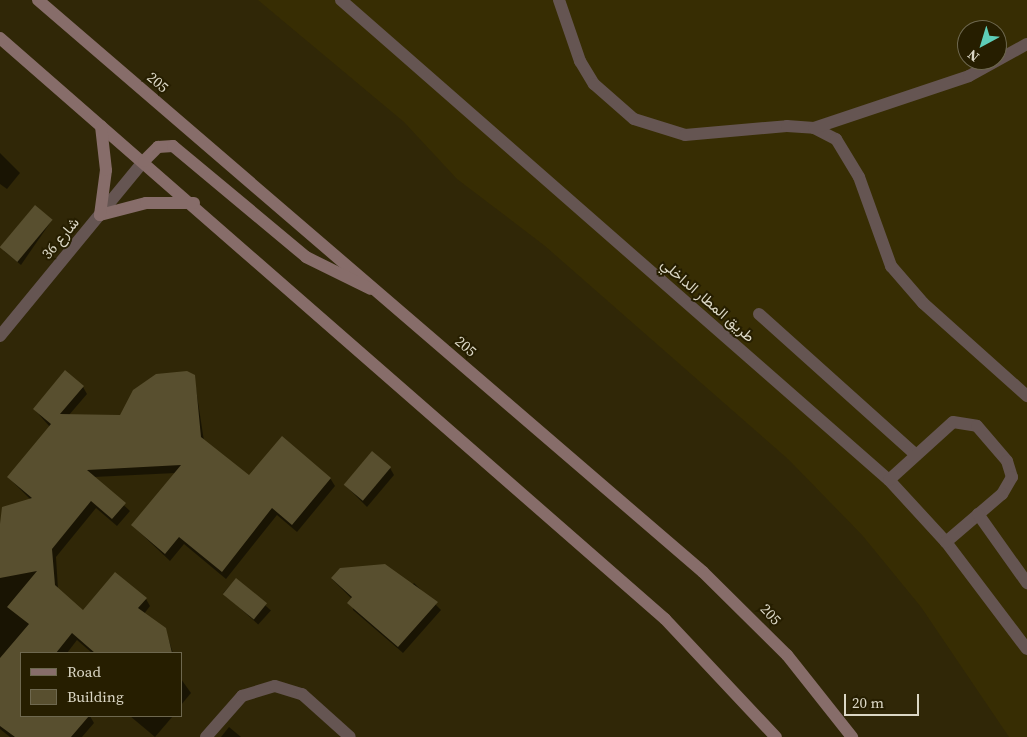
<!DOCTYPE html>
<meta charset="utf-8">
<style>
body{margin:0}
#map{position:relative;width:1027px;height:737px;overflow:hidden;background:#302707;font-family:"Source Serif 4",Vazirmatn,serif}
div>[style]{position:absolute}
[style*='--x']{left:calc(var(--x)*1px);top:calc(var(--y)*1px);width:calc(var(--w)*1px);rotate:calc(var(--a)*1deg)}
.built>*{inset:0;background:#372d03}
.shadow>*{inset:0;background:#0007;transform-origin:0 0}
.building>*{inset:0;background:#584f2f;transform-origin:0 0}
.lane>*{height:12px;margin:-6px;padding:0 6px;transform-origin:6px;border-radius:6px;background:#655552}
.street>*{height:12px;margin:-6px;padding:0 6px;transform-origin:6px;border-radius:6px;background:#655552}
.secondary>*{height:12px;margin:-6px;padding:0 6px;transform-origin:6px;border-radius:6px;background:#876d6a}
span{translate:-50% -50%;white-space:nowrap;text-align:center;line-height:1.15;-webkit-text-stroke:4px #261e00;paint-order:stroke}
.street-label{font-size:15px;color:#dbd7c5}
.legend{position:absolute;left:20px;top:652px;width:162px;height:65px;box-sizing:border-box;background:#261e00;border:1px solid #6e684f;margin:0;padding:6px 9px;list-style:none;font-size:15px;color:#dbd7c5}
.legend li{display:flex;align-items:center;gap:10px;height:25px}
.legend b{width:25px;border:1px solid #6e684f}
.north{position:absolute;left:957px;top:20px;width:50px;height:50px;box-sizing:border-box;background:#261e00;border:1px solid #6e684f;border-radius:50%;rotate:219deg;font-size:14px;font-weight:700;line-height:20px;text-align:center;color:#dbd7c5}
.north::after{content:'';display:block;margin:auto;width:18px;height:22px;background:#5eceb8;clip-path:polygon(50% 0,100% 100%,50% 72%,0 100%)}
.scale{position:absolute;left:844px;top:694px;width:75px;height:22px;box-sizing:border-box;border:2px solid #dbd7c5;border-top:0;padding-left:6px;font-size:15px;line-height:18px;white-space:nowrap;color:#dbd7c5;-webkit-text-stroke:4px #261e00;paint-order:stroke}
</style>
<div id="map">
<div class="built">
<div style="clip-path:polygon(evenodd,258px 0,1027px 0,1027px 737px,1009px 737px,921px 607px,862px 535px,789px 460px,545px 246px,457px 179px,404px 122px,258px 0,967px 30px,997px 30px,997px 60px,967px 60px,967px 30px)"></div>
</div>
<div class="shadow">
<div style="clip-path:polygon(0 153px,20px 173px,7px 189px,0 184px)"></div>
<div style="clip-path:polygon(52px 220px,21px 265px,4px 251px)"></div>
<div style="clip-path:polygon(194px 376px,204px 441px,249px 477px,330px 478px,335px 486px,297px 532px,277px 515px,226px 579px,184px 544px,170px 561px,132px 525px,176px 473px,94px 477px,130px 511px,117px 526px,96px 508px,56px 557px,58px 589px,83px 612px,146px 599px,150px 606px,144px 614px,165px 629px,173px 653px,92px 653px,77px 640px,67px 653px,21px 653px,21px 716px,90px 716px,94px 723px,82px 737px,10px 737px,0 729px,0 526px,31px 500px,8px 477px,50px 427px,34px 409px,83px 387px,87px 394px,69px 415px,120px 417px)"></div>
<div style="clip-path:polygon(390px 468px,394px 475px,367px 507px,345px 485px)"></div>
<div style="left:236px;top:579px;width:47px;height:19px;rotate:42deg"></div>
<div style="clip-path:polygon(332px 579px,410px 587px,414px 583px,441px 610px,403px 653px,353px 610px,352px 599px)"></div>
<div style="clip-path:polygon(181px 679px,191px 693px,181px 705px)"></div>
<div style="clip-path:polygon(130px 716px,173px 716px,155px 737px)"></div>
<div style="clip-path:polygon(229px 727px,241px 737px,221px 737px)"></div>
</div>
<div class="building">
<div style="left:35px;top:205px;width:23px;height:55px;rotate:40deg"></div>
<div style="clip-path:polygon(65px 370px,84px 386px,60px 414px,120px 415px,133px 390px,156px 374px,187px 371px,195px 375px,201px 437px,249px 475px,282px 436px,331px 478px,292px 525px,272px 508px,222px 572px,179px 537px,165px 554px,131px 525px,181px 465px,87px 470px,126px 503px,112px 519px,91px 501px,52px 549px,55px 585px,83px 610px,115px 572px,147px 598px,138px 608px,166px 628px,172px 653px,95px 653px,72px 633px,56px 653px,21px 653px,21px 716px,89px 716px,71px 737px,15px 737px,0 726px,0 658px,29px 624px,7px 607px,37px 571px,0 578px,0 524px,2px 507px,32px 498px,7px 477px,51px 424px,33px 409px)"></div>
<div style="left:372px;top:451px;width:25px;height:44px;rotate:40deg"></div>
<div style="clip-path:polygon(385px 564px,438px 602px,398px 647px,347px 603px,352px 597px,331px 578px,340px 568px)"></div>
<div style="left:236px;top:578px;width:40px;height:21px;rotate:39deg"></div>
</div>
<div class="lane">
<div style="--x:341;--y:0;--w:728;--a:41.22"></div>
<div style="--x:889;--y:480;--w:84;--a:47.4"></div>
<div style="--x:946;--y:542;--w:134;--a:52.9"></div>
<div style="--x:559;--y:0;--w:65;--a:71"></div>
<div style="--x:580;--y:61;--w:27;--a:59"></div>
<div style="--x:594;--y:84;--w:53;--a:41.2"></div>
<div style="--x:634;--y:119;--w:53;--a:17.4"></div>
<div style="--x:685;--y:135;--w:102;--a:-5"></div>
<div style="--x:787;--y:126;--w:27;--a:4"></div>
<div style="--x:814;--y:128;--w:25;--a:27"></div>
<div style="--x:836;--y:139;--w:44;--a:58.8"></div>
<div style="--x:859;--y:177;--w:95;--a:70.2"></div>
<div style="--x:891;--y:266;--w:49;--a:49.1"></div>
<div style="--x:923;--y:303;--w:140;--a:41.8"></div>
<div style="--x:814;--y:128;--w:163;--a:-18.5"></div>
<div style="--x:969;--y:76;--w:66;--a:-28.9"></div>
<div style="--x:759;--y:314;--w:211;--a:41.9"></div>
<div style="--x:889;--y:480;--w:86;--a:-42.2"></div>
<div style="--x:953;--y:422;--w:24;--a:9"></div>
<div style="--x:977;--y:426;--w:46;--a:49.4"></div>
<div style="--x:1007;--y:461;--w:17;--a:73"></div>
<div style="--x:1012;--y:477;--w:20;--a:120"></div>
<div style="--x:1002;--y:494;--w:74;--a:139.4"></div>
<div style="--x:978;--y:514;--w:85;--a:54.6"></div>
</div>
<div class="street">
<div style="--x:0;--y:336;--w:227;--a:-50.6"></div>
<div style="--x:206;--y:737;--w:55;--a:-48.7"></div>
<div style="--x:242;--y:696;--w:34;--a:-17"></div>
<div style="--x:275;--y:686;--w:28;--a:17"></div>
<div style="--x:302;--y:694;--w:64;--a:41.9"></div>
</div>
<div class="secondary">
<div style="--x:38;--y:0;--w:877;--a:40.7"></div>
<div style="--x:703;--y:572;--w:118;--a:44.7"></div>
<div style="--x:787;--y:655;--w:105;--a:51.6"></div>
<div style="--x:0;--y:38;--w:883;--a:41.14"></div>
<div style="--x:665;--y:619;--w:162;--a:46.8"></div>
<div style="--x:144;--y:161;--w:20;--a:-45"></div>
<div style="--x:158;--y:147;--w:15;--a:-4"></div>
<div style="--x:173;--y:146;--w:173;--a:39.8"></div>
<div style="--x:306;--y:257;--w:72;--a:26.2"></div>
<div style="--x:100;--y:215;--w:48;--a:-14.6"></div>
<div style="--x:146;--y:203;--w:48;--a:0"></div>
<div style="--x:100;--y:215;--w:45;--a:-82.4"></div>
<div style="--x:106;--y:170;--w:44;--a:-96.5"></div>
</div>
<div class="street-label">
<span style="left:158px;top:82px;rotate:41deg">205</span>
<span style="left:60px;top:238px;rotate:-50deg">شارع 36</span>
<span style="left:708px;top:300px;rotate:41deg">طريق المطار الداخلي</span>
<span style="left:466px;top:346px;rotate:41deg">205</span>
<span style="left:771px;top:614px;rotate:47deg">205</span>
</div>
<ul class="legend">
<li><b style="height:6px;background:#876d6a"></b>Road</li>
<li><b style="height:14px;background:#584f2f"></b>Building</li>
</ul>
<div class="north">N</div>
<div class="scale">20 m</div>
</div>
